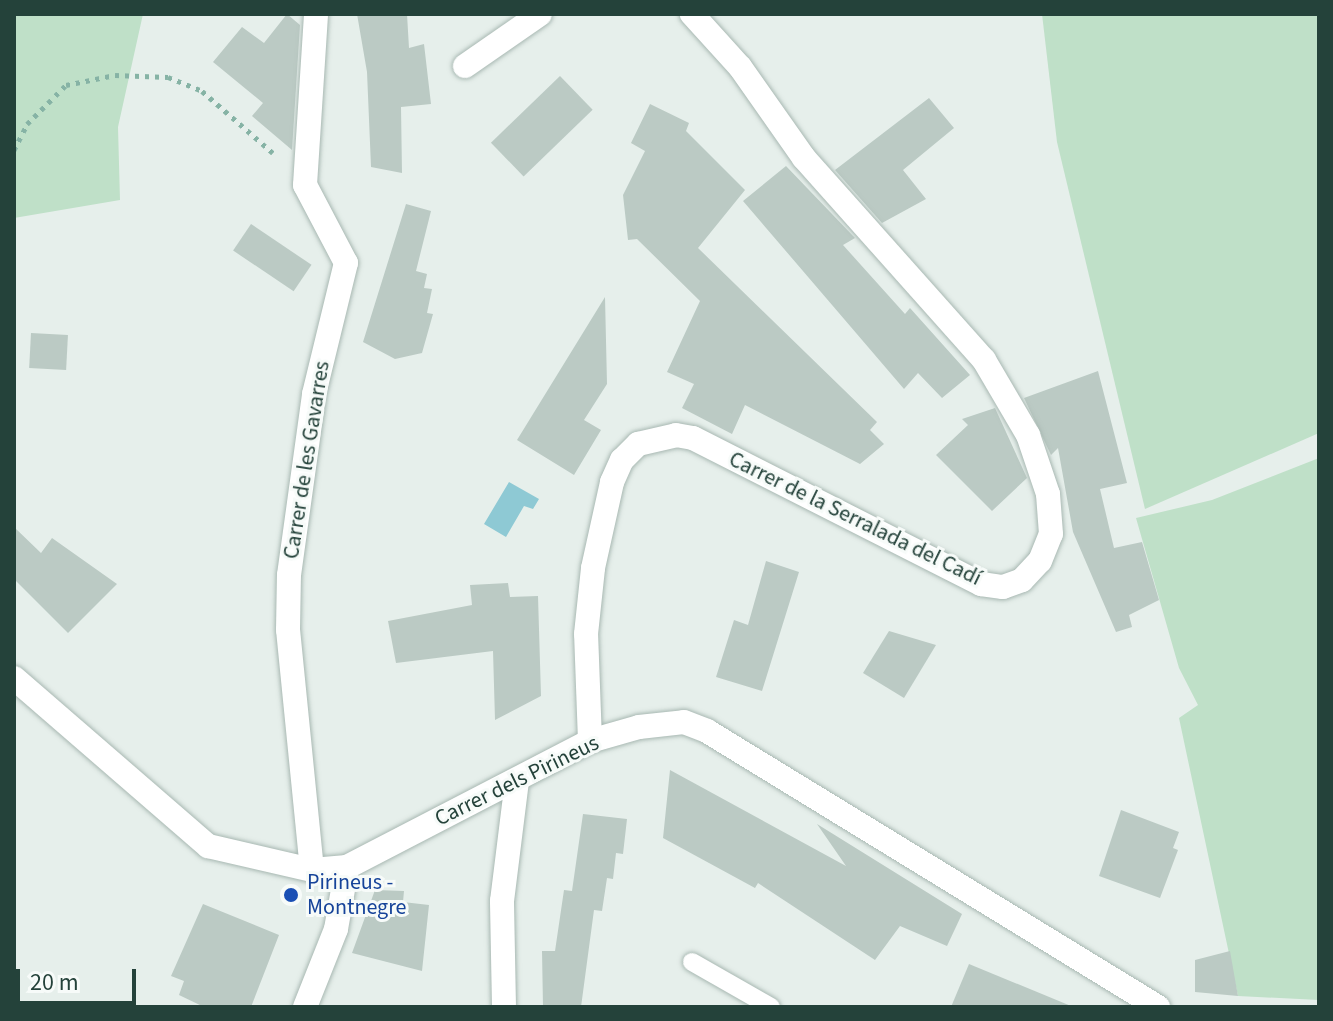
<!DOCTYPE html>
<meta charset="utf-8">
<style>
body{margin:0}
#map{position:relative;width:1333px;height:1021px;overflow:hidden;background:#e6efeb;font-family:"Source Sans 3",sans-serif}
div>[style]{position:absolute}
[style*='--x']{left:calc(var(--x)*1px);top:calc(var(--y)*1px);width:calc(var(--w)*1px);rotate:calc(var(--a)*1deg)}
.green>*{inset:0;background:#bfe0c8}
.water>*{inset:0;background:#8ec9d4}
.building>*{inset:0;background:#bbcac4;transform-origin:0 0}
.path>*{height:5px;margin-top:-2.5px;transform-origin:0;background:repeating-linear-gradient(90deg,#86b3a5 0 4px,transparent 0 10px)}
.roads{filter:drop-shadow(0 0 2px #a8b8b2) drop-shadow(0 0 2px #a8b8b2)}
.service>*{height:18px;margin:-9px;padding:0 9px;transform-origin:9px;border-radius:9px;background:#fff}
.minor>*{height:24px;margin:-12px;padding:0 12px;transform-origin:12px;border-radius:12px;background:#fff}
.dots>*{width:22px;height:22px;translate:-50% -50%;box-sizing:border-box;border:4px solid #f7fbf9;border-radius:50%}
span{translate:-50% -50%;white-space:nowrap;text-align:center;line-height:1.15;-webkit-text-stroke:6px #f7fbf9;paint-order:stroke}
.street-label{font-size:22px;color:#24423a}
.transit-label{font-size:22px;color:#164399}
.left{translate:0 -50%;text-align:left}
.frame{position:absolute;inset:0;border:16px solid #24423a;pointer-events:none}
.scale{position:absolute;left:16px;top:969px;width:120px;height:36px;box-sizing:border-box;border:4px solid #24423a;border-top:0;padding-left:10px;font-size:24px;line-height:28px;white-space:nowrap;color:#24423a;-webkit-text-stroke:6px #f7fbf9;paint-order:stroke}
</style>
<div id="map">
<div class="green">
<div style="clip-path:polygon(14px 14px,143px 14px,118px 127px,120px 200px,14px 218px)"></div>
<div style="clip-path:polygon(1042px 14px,1319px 14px,1319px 433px,1145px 509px,1057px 142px)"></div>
<div style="clip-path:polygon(1319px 458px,1319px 1000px,1238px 996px,1179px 718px,1198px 705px,1179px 668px,1136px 518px,1212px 500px)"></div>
</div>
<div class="water">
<div style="clip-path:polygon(509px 482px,539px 499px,533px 509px,524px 506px,506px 537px,484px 524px)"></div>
</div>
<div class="building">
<div style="clip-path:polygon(287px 14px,300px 25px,292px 150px,252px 116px,263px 103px,213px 62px,242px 27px,264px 43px)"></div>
<div style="clip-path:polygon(357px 14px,407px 14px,409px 48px,424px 44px,431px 104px,401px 107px,402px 173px,371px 167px,367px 72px)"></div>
<div style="left:560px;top:76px;width:47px;height:96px;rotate:46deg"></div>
<div style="clip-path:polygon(929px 98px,954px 128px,903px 170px,926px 199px,882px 223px,835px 170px)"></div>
<div style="clip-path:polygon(650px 104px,689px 123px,686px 131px,745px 190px,698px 248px,877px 422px,870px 430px,884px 444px,860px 464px,745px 405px,732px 434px,682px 408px,694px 384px,667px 372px,700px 301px,637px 239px,628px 240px,623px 195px,645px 151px,631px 143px)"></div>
<div style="clip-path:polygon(786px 166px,855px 238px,843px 245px,905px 314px,910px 308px,970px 375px,942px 398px,918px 373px,904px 389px,743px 201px)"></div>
<div style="clip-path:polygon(406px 204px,431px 211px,416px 271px,427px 274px,424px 288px,432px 289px,427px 313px,433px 314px,422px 353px,395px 359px,363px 342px)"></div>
<div style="left:251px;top:224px;width:73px;height:32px;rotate:34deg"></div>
<div style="clip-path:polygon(605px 297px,607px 384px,584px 420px,601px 430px,574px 475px,517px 440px)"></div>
<div style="left:31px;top:333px;width:37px;height:35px;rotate:3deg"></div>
<div style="clip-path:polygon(1098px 371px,1127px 483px,1100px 489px,1114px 548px,1142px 542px,1159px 600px,1129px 615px,1132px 627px,1116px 632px,1073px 532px,1058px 448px,1051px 455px,1024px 398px)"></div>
<div style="clip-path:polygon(995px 408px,1027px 478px,992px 511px,936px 455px,968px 425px,962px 419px)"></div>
<div style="clip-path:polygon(14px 527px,41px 553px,52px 538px,117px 584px,68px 633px,14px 579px)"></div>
<div style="clip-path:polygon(766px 561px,799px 572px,762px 691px,716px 677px,734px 620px,748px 625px)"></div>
<div style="clip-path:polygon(508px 583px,510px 597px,538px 596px,541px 696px,495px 720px,493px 651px,396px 663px,388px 621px,472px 605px,470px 585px)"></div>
<div style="clip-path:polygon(889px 631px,936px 645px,904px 698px,863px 673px)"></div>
<div style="clip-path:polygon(670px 770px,846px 866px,817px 824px,962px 914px,947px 946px,900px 926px,875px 960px,758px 883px,755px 888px,663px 838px)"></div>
<div style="clip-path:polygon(1121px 810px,1179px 832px,1173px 848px,1178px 850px,1160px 898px,1099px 876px)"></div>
<div style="clip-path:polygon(583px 814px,627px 819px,623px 854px,616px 853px,613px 879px,607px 878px,602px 911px,594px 910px,581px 1007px,543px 1007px,542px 951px,555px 951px,564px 890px,572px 891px)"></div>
<div style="clip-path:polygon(375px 890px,404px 891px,403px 902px,429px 905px,422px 971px,352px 953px)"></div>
<div style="clip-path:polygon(203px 904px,279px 935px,251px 1007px,204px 1007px,179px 995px,184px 981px,171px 976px)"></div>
<div style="clip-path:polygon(1230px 951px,1238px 996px,1195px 992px,1195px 960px)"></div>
<div style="clip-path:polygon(969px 964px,1071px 1006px,1071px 1007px,951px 1007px)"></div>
</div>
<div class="path">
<div style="--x:14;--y:150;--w:29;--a:-63"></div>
<div style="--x:27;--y:124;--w:55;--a:-45"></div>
<div style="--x:66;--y:85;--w:50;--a:-11.5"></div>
<div style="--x:115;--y:75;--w:53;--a:2.2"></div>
<div style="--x:168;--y:77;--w:37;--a:22"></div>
<div style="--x:202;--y:91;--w:94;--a:41.1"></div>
</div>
<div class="roads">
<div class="service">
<div style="--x:692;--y:962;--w:91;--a:29.7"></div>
</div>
<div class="minor">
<div style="--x:465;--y:66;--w:91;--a:-34.7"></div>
<div style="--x:14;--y:678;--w:257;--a:40.9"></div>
<div style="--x:208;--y:846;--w:107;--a:13"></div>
<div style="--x:312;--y:870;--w:35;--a:-5"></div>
<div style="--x:347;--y:867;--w:274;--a:-27.4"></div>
<div style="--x:590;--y:741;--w:51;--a:-15.9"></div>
<div style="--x:639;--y:727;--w:45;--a:-6.3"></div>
<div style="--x:684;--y:722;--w:25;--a:21"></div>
<div style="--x:707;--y:731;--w:529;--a:31.47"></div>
<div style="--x:590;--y:741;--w:107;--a:-92.1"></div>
<div style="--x:586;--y:634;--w:66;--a:-83.9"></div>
<div style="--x:593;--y:568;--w:88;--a:-77.5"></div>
<div style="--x:612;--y:482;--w:24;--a:-66"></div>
<div style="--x:622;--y:460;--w:23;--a:-45"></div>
<div style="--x:638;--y:444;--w:39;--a:-13"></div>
<div style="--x:676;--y:435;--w:17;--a:10"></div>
<div style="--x:693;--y:438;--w:323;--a:26.9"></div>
<div style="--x:981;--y:584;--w:22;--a:8"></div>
<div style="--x:1003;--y:587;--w:20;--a:-20"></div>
<div style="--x:1022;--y:580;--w:26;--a:-47"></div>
<div style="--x:1040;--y:561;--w:29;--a:-68"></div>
<div style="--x:1051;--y:534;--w:40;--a:-94.3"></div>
<div style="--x:1048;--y:494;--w:62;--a:-108.7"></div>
<div style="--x:1028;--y:435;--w:87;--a:-120.4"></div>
<div style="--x:984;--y:360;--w:271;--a:-131.7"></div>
<div style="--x:804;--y:158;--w:111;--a:-125.1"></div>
<div style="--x:740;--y:67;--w:72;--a:-132.2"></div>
<div style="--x:312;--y:870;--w:241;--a:-95.7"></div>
<div style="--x:288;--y:630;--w:55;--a:-89"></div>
<div style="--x:289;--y:575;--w:183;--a:-82.1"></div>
<div style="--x:314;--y:394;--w:135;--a:-76.3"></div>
<div style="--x:346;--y:263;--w:88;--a:-117.7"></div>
<div style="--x:305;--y:185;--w:171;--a:-86.3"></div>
<div style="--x:305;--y:1007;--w:84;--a:-68.3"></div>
<div style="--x:336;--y:929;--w:63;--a:-79.9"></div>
<div style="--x:504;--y:1007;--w:106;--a:-91.1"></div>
<div style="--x:502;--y:901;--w:122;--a:-82.9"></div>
</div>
</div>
<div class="dots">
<div style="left:291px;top:895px;background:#1a4fb4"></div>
</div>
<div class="street-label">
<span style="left:307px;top:460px;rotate:-81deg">Carrer de les Gavarres</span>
<span style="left:855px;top:519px;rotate:26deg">Carrer de la Serralada del Cadí</span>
<span style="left:517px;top:781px;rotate:-26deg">Carrer dels Pirineus</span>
</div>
<div class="transit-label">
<span class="left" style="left:307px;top:895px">Pirineus -<br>Montnegre</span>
</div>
<div class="frame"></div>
<div class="scale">20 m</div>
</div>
